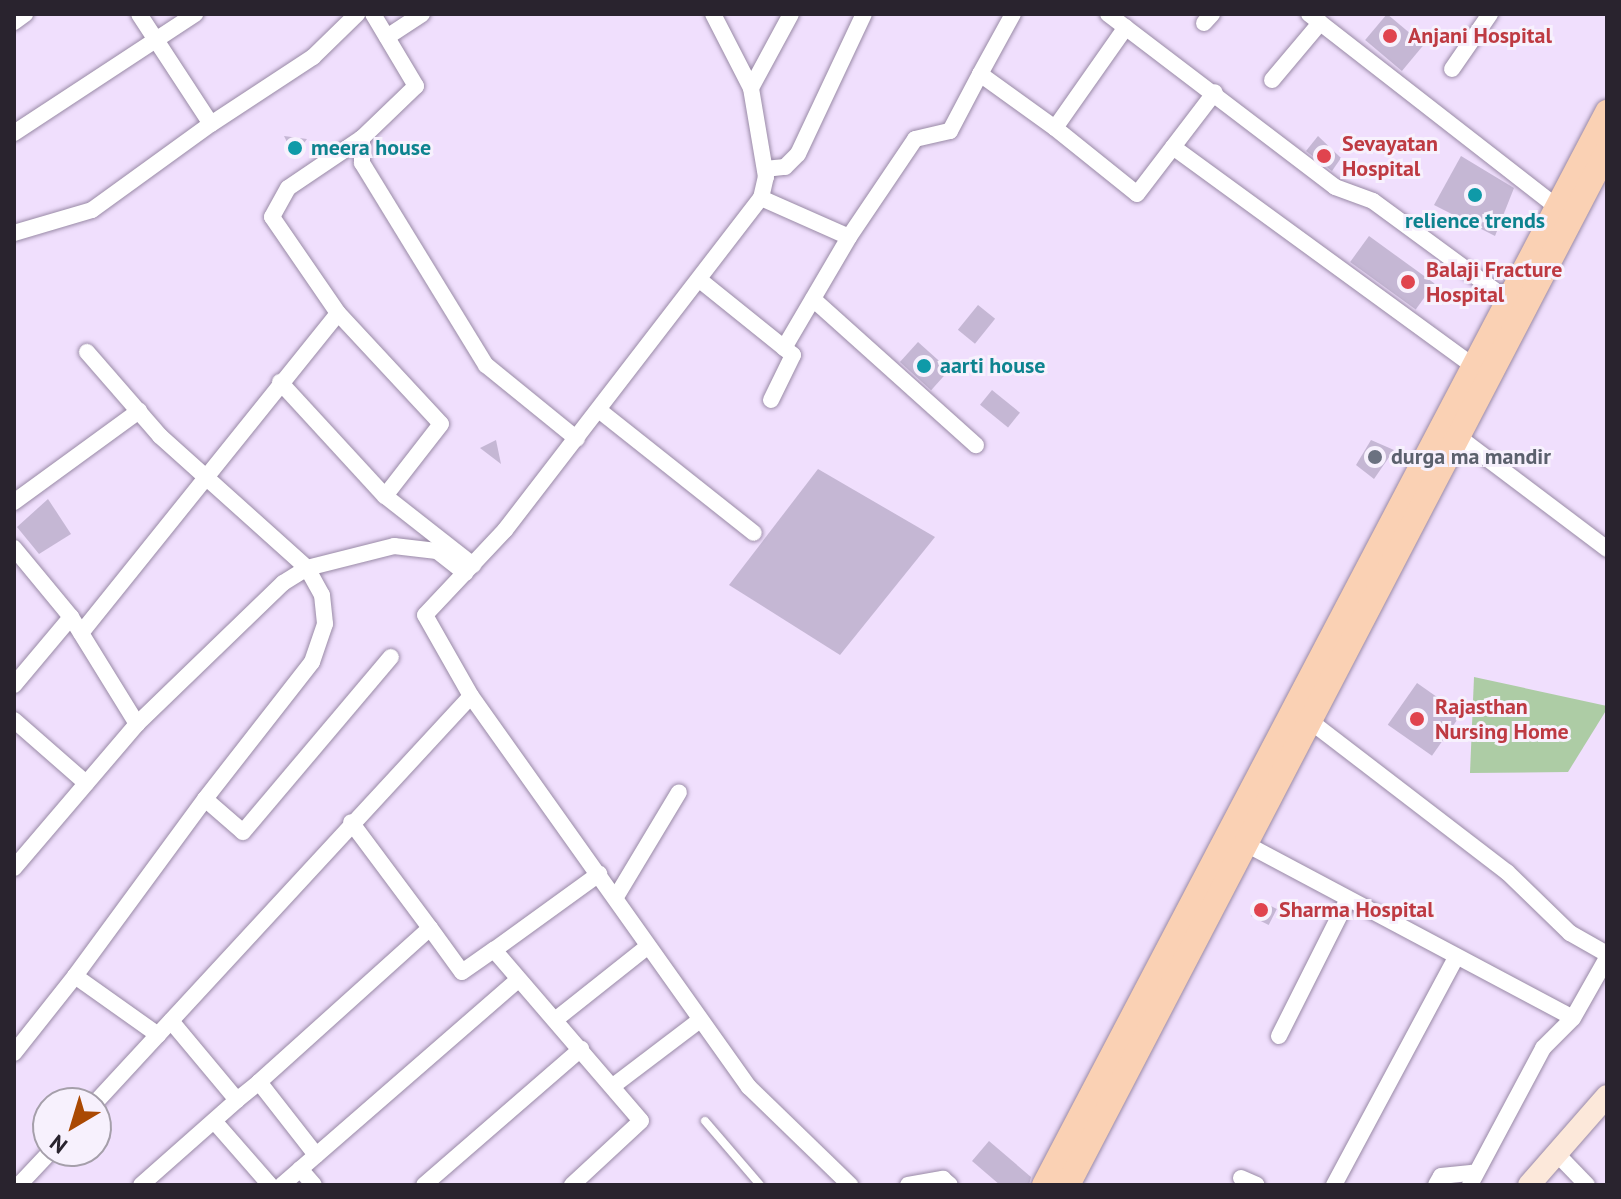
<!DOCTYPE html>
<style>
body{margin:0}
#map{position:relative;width:1621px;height:1199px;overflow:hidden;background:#f0dffd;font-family:"PT Sans",sans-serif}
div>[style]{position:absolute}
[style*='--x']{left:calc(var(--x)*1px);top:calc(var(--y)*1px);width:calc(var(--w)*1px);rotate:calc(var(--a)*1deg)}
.green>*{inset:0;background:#adcca5}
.building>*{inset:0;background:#c5b7d4;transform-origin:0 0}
.roads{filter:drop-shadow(0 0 2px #998aa6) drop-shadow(0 0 2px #998aa6)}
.lane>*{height:8px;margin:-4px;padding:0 4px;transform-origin:4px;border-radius:4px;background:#fff}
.street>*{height:16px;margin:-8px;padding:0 8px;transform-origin:8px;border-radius:8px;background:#fff}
.secondary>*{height:22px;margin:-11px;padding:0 11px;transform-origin:11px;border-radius:11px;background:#fce8da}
.primary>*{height:24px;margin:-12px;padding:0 12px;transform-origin:12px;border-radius:12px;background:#fad1b4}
.dots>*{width:22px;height:22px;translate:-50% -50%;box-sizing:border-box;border:4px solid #f7f1fd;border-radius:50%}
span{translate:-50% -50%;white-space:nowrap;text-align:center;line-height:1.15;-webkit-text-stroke:6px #f7f1fd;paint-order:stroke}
.health-label{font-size:22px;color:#be3a42;font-weight:700}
.left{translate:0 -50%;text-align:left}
.culture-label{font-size:22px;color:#0d838f;font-weight:700}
.worship-label{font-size:22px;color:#5b616d;font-weight:700}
.frame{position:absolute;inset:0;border:16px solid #29232e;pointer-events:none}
.north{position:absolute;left:32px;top:1087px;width:80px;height:80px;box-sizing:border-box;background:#f7f1fd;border:2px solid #a59faa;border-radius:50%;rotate:218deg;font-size:22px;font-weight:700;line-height:32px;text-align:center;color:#29232e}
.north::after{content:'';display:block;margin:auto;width:28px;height:36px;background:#aa4903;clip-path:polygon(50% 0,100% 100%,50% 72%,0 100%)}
</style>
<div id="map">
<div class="green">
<div style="clip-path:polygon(1474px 677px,1607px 706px,1607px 709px,1568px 772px,1470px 773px)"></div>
</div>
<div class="building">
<div style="left:1387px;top:14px;width:48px;height:34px;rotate:40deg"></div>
<div style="clip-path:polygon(284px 136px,307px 139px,294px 156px)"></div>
<div style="clip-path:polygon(1318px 136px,1341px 158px,1332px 171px,1306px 151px)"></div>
<div style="clip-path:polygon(1461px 156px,1514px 188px,1495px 236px,1434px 205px)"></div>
<div style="left:1369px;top:236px;width:81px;height:32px;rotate:36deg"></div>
<div style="left:978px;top:305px;width:22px;height:32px;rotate:39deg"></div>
<div style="left:918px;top:342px;width:42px;height:27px;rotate:42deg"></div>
<div style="left:992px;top:390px;width:36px;height:19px;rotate:39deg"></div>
<div style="clip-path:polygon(496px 440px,501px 464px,480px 448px)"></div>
<div style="clip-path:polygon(1371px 440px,1394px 450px,1374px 479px,1356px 465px)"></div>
<div style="clip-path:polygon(818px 469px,935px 537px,840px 655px,729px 585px)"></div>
<div style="clip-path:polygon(48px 499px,71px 534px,39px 554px,17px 527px)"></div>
<div style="left:1417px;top:683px;width:54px;height:51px;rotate:35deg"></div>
<div style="left:1259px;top:900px;width:20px;height:18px;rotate:27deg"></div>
<div style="clip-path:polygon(989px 1141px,1031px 1177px,1029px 1185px,1000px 1185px,972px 1161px)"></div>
</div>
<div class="roads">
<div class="lane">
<div style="--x:705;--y:1121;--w:84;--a:49.3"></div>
</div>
<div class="street">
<div style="--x:139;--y:14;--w:131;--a:56.8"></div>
<div style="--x:211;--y:124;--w:122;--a:-33.3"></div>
<div style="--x:313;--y:57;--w:62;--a:-44.3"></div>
<div style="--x:373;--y:14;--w:84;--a:59.2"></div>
<div style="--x:416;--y:86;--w:75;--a:136.1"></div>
<div style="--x:362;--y:138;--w:25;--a:90"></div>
<div style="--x:362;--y:163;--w:237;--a:58.5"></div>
<div style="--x:486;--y:365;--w:117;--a:39.1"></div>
<div style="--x:1013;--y:14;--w:68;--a:118.8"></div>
<div style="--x:980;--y:74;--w:92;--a:35.8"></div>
<div style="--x:1055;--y:128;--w:123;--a:-54.9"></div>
<div style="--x:1108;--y:14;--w:285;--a:37.3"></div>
<div style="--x:1335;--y:187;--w:40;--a:20.2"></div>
<div style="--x:1373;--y:201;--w:169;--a:36.3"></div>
<div style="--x:1309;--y:14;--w:316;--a:37.9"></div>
<div style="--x:14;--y:22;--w:14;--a:-36"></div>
<div style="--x:1204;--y:23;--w:12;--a:-48"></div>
<div style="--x:387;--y:37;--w:42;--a:-33.3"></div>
<div style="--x:1452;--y:69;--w:67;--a:-55.4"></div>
<div style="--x:1272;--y:80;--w:75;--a:-49.9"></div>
<div style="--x:751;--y:88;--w:84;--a:-61.6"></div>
<div style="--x:1055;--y:128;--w:105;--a:38.8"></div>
<div style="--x:1137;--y:194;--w:128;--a:-52.6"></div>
<div style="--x:14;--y:133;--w:217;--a:-33.3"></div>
<div style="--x:362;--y:138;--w:89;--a:146"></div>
<div style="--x:288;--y:188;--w:33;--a:119"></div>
<div style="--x:272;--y:217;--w:116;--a:55.5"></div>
<div style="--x:338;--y:313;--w:151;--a:47.1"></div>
<div style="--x:441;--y:424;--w:91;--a:127.9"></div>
<div style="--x:1173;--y:147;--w:370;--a:36.1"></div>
<div style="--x:765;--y:169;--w:20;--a:-6"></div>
<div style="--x:785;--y:167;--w:18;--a:-45"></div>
<div style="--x:798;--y:154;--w:155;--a:-64.8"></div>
<div style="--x:761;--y:198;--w:96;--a:23.9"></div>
<div style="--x:849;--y:237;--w:118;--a:-56"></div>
<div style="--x:915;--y:139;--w:36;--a:-13"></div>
<div style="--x:950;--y:131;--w:64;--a:-62.2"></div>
<div style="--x:14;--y:233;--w:81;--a:-16.4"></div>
<div style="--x:92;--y:210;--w:147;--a:-35.9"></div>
<div style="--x:701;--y:281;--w:118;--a:38.8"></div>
<div style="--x:793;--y:355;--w:50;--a:116.1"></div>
<div style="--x:813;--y:299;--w:219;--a:41.9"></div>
<div style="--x:784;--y:348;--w:129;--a:-59.6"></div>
<div style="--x:87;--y:352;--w:111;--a:49"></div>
<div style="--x:160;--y:436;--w:198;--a:41.9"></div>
<div style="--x:307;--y:568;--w:31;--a:61"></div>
<div style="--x:322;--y:595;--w:29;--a:84"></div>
<div style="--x:325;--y:624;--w:40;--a:108.9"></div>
<div style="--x:312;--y:662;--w:174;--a:128"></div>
<div style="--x:280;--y:382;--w:155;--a:47.4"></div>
<div style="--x:385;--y:496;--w:112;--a:38.1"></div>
<div style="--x:600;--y:411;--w:196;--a:38.4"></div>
<div style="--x:1452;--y:432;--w:194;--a:37"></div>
<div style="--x:14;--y:502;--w:155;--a:-36.1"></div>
<div style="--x:14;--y:548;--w:89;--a:50.4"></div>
<div style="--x:71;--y:617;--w:126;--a:58.3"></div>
<div style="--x:81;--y:633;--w:410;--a:-51.2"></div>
<div style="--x:14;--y:685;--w:89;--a:-50"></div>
<div style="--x:471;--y:696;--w:480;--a:54.6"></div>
<div style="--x:749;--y:1087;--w:141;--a:44.1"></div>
<div style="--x:14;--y:720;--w:96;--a:41.2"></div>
<div style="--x:1310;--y:721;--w:248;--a:37.5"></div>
<div style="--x:1507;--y:872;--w:88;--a:44.1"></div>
<div style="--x:1570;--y:933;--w:43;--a:29.6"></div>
<div style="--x:1246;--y:844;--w:370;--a:28"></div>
<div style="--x:14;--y:868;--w:189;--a:-49.5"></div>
<div style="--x:137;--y:724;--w:203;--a:-44"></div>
<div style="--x:283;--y:583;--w:28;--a:-32"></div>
<div style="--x:307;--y:568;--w:90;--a:-14.2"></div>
<div style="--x:394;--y:546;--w:43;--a:6.6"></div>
<div style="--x:437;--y:551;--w:36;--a:38"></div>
<div style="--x:616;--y:897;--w:122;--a:-59"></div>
<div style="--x:430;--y:928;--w:54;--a:54"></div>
<div style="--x:462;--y:972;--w:39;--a:-35"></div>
<div style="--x:494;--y:950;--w:225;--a:49.3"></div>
<div style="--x:641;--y:1121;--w:94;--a:137.2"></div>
<div style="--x:494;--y:950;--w:130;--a:-35.9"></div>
<div style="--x:75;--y:976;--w:220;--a:-53.7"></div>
<div style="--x:205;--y:799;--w:50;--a:41"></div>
<div style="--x:243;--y:832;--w:229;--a:-49.8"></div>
<div style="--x:555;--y:1020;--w:117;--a:-38.4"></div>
<div style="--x:171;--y:1021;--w:103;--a:50.1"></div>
<div style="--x:237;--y:1100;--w:28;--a:-39"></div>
<div style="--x:259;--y:1082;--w:93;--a:52"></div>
<div style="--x:1279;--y:1036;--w:153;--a:-63.3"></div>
<div style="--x:14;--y:1053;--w:98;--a:-51.6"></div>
<div style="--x:75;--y:976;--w:102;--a:35.4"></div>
<div style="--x:259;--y:1082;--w:230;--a:-42"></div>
<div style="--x:430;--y:928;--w:132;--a:-126.7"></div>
<div style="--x:613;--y:1086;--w:109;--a:-37.2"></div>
<div style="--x:95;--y:1103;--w:554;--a:-47.27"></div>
<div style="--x:471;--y:696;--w:93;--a:-119.6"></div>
<div style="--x:425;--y:615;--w:117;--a:-46.7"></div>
<div style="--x:505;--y:530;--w:419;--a:-52.4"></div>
<div style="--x:761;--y:198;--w:22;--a:-77"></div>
<div style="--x:766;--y:177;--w:90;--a:-99.6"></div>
<div style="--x:751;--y:88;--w:83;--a:-117.2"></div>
<div style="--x:214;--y:1121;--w:85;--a:48.8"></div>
<div style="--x:1559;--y:1156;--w:40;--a:46"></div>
<div style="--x:300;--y:1169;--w:21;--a:49"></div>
<div style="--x:1241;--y:1178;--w:17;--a:24"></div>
<div style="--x:19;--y:1185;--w:47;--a:-46.7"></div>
<div style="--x:141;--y:1185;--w:128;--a:-41.5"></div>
<div style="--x:282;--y:1185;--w:313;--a:-41"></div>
<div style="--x:424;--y:1185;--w:208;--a:-40.9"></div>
<div style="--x:908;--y:1185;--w:36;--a:-10"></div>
<div style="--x:943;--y:1179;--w:9;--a:41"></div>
<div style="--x:1334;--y:1185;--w:259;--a:-61.8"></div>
<div style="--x:1436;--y:1185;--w:10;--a:-61"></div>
<div style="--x:1441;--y:1176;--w:30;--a:-6"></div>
<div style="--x:1470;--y:1185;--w:155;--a:-61.9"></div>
<div style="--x:1543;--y:1048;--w:42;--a:-45"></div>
<div style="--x:1573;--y:1018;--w:69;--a:-60.5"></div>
</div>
<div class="secondary">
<div style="--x:1529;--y:1185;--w:118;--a:-48.8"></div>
</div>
<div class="primary">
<div style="--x:1044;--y:1185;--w:1212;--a:-62.31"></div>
<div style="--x:1068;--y:1185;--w:1166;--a:-62.47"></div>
</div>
</div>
<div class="dots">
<div style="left:1390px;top:36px;background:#e0444e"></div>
<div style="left:295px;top:148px;background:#0f9aa8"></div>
<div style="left:1324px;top:156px;background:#e0444e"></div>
<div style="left:1475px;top:195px;background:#0f9aa8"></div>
<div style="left:1408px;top:282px;background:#e0444e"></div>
<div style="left:924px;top:366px;background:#0f9aa8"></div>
<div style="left:1375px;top:457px;background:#6b7280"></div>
<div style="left:1417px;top:719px;background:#e0444e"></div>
<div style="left:1261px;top:910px;background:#e0444e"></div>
</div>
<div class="health-label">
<span class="left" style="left:1408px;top:36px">Anjani Hospital</span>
<span class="left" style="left:1342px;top:156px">Sevayatan<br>Hospital</span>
<span class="left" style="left:1426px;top:282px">Balaji Fracture<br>Hospital</span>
<span class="left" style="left:1435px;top:719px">Rajasthan<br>Nursing Home</span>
<span class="left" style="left:1279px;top:910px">Sharma Hospital</span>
</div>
<div class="culture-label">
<span class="left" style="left:311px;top:148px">meera house</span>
<span style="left:1475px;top:221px">relience trends</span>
<span class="left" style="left:940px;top:366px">aarti house</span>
</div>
<div class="worship-label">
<span class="left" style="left:1391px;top:457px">durga ma mandir</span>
</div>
<div class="frame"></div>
<div class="north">N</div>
</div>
